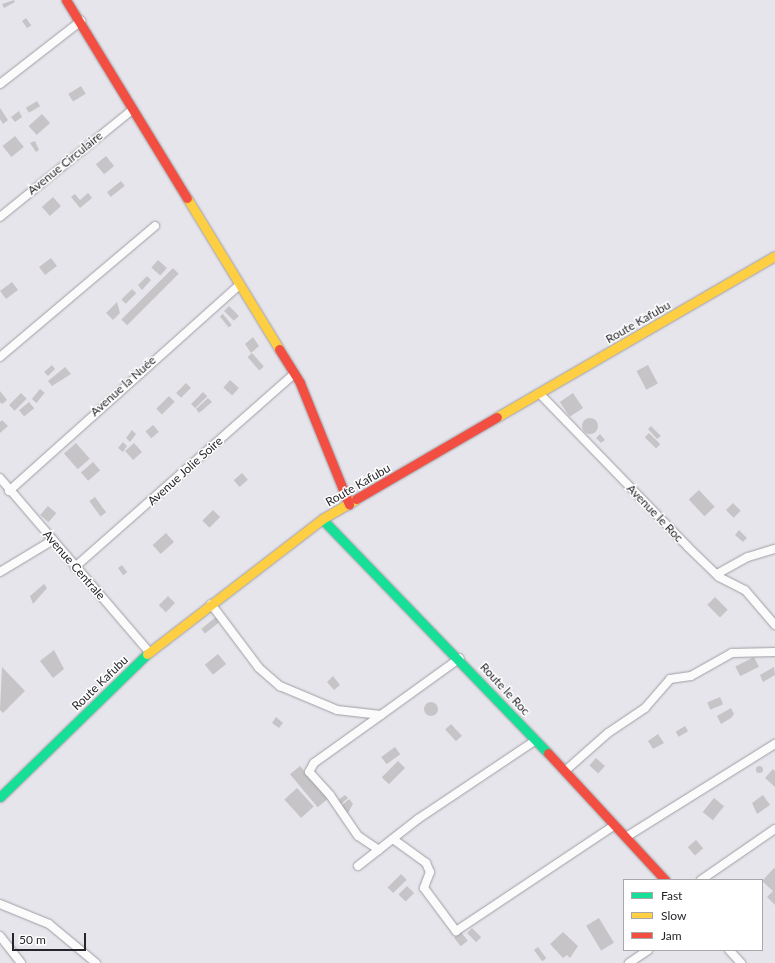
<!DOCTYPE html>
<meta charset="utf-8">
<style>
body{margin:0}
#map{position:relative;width:775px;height:963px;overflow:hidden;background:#e6e5ec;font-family:Lato,sans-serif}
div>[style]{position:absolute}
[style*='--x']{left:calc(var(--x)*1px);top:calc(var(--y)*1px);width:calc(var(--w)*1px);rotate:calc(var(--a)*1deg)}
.building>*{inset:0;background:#c7c4c8;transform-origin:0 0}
.round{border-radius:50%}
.roads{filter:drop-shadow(0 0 1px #9f9ea3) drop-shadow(0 0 1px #9f9ea3)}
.street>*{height:8px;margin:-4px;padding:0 4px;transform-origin:4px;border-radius:4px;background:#fbfbfc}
.fast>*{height:9px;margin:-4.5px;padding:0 4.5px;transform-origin:4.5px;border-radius:4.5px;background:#16e098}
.slow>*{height:9px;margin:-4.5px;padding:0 4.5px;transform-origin:4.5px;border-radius:4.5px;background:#ffcf43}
.jam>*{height:9px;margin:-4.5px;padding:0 4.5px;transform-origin:4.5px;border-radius:4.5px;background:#f24e42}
span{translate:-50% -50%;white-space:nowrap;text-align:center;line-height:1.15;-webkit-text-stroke:3px #fff;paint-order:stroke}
.street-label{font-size:12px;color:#26252a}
.legend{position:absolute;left:623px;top:879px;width:140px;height:72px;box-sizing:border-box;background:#fff;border:1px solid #a8a8aa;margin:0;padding:5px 7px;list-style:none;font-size:12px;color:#26252a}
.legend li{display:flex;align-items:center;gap:8px;height:20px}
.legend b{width:20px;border:1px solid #a8a8aa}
.scale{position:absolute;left:12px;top:933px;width:74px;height:18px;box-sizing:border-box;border:2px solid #26252a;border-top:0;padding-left:5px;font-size:12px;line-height:14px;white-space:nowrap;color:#26252a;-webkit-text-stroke:3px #fff;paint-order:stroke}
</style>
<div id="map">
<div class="building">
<div style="clip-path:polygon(14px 0,15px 2px,4px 8px,2px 4px)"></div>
<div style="left:26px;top:18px;width:9px;height:5px;rotate:54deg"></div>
<div style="left:81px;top:86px;width:9px;height:15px;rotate:58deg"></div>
<div style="left:37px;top:101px;width:6px;height:13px;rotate:59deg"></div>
<div style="clip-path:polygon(0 108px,8px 120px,3px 124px,0 119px)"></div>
<div style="clip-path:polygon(19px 111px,22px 117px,15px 122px,11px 117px)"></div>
<div style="left:42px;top:114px;width:12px;height:18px;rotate:48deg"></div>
<div style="left:15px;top:136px;width:14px;height:16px;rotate:51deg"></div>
<div style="clip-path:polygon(35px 141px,39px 150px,36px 152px,30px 143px)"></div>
<div style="left:106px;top:156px;width:13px;height:13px;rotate:51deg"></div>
<div style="left:121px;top:181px;width:6px;height:18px;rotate:51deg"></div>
<div style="clip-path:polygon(88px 193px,92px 198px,80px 208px,71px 197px,75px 194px,80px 200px)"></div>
<div style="left:53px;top:197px;width:12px;height:15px;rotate:48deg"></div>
<div style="left:51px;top:258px;width:10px;height:15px;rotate:53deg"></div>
<div style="left:158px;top:260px;width:12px;height:10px;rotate:42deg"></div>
<div style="left:173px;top:268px;width:8px;height:73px;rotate:45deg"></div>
<div style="clip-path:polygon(147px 276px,151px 280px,142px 290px,138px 285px)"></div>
<div style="left:12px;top:282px;width:10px;height:15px;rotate:53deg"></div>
<div style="left:132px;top:289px;width:6px;height:15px;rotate:45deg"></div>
<div style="clip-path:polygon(117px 302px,120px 313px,113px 320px,106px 313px)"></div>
<div style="left:229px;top:306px;width:14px;height:7px;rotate:45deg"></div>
<div style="left:223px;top:314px;width:14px;height:4px;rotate:51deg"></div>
<div style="clip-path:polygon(253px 337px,259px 346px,251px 353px,245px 344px)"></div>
<div style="left:252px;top:353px;width:18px;height:6px;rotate:49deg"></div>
<div style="clip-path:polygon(52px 365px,55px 369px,48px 376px,44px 372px)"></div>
<div style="left:648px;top:365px;width:21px;height:13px;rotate:62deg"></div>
<div style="clip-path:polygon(65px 367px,71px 374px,52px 386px,48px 381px)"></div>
<div style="left:230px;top:380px;width:12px;height:10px;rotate:42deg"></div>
<div style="left:186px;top:383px;width:7px;height:14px;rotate:45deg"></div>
<div style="left:40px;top:389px;width:6px;height:13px;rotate:39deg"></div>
<div style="clip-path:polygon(0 391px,7px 400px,2px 404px,0 402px)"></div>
<div style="left:203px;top:392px;width:6px;height:17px;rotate:45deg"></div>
<div style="left:21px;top:393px;width:8px;height:17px;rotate:45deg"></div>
<div style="left:573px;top:393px;width:18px;height:16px;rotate:56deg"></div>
<div style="left:169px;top:396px;width:8px;height:18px;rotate:45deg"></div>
<div style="clip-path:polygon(208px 398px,212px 402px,199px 413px,196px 409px)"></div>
<div style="left:29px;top:402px;width:8px;height:13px;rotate:50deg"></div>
<div class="round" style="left:582px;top:418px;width:16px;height:16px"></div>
<div style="clip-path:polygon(2px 420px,8px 426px,0 433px,0 422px)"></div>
<div style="left:153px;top:425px;width:9px;height:10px;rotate:49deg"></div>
<div style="clip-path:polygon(651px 426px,661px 436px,657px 439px,648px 429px)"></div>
<div style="clip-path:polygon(132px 430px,136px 434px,130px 442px,126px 438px)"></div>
<div style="left:649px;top:433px;width:16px;height:6px;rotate:45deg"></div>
<div style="clip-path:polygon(600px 434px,605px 440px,601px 443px,596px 438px)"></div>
<div style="clip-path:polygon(123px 442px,127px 446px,123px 452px,118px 448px)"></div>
<div style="left:76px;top:443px;width:21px;height:16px;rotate:49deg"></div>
<div style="left:134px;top:443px;width:12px;height:12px;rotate:48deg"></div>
<div style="left:93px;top:462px;width:11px;height:16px;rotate:49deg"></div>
<div style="left:242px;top:473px;width:9px;height:11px;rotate:49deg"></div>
<div style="left:699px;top:490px;width:23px;height:14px;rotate:47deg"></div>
<div style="left:95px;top:497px;width:19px;height:7px;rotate:54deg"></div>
<div style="left:733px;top:503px;width:11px;height:10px;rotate:45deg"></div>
<div style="left:48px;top:506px;width:11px;height:12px;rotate:41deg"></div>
<div style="left:213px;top:510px;width:10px;height:15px;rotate:45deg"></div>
<div style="clip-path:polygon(739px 530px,747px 538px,743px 542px,735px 535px)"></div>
<div style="left:166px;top:533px;width:12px;height:18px;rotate:48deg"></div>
<div style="left:122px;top:565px;width:9px;height:5px;rotate:54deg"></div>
<div style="clip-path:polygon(44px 584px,47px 588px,33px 604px,30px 596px)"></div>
<div style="left:168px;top:596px;width:10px;height:13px;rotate:45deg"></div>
<div style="left:715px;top:597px;width:18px;height:11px;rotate:45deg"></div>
<div style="left:216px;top:617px;width:6px;height:19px;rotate:51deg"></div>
<div style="clip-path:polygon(54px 650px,64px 669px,53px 678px,40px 661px)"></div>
<div style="left:218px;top:654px;width:13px;height:17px;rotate:51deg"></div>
<div style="left:754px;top:657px;width:11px;height:21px;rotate:63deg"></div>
<div style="clip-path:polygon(2px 667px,25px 691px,3px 713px,0 710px)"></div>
<div style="clip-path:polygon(774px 667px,775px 675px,763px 682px,760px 675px)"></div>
<div style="clip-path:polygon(333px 676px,340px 685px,334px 690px,327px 682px)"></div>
<div style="left:720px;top:697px;width:8px;height:14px;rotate:67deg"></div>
<div class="round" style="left:424px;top:702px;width:14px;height:14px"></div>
<div style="clip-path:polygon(731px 708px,734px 714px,731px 718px,721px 724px,717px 716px)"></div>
<div style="clip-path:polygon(276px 717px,283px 723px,279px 728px,272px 723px)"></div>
<div style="left:451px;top:724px;width:16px;height:8px;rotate:47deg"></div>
<div style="left:685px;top:726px;width:6px;height:11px;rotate:59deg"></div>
<div style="clip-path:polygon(658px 734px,664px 743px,653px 749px,648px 741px)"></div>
<div style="left:395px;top:747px;width:9px;height:17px;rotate:54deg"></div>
<div style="left:596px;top:758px;width:12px;height:10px;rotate:42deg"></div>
<div style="left:398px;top:761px;width:10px;height:23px;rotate:45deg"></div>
<div class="round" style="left:755.5px;top:765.5px;width:7px;height:7px"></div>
<div style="left:300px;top:766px;width:43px;height:13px;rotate:50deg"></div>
<div style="clip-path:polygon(773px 769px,775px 771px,775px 787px,765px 778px)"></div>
<div style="left:297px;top:788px;width:25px;height:17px;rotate:48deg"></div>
<div style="clip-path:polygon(345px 795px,348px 798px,340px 805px,337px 801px)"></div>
<div style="clip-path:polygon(763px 795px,770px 805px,757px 814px,752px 803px)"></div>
<div style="left:714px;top:798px;width:13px;height:18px;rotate:39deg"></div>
<div style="clip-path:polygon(349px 799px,353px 804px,348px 813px,341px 806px)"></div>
<div style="left:696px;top:840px;width:11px;height:11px;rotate:49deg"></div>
<div style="clip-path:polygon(774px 868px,775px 869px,775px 905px,767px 897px,773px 891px,762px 881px)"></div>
<div style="left:401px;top:874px;width:8px;height:19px;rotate:45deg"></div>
<div style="left:407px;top:886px;width:10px;height:12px;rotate:45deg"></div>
<div style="left:599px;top:918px;width:29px;height:15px;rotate:59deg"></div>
<div style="left:472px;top:928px;width:13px;height:7px;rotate:45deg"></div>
<div style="left:461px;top:932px;width:11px;height:9px;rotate:52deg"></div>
<div style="clip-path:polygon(563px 932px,578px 946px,570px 958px,567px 955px,563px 958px,550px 944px)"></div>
<div style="left:538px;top:947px;width:14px;height:5px;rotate:54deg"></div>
</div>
<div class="roads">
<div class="street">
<div style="--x:0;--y:84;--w:103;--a:-37.9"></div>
<div style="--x:0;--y:217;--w:170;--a:-39"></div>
<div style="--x:0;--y:357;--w:203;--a:-40.2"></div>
<div style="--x:539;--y:393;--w:214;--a:45.9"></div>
<div style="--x:688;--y:547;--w:43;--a:44.1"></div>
<div style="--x:719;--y:577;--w:29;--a:27"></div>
<div style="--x:745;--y:590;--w:46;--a:49.4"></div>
<div style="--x:0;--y:478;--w:229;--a:49.4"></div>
<div style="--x:9;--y:491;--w:309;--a:-41.8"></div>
<div style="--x:75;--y:567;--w:292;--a:-41.4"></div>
<div style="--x:0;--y:572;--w:62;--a:-31.1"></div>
<div style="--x:717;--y:574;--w:35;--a:-29"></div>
<div style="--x:748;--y:557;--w:28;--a:-17"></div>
<div style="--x:211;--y:604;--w:80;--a:53.1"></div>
<div style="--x:259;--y:668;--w:28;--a:41"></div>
<div style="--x:280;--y:686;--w:62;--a:22.8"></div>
<div style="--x:337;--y:710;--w:44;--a:6.5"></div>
<div style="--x:381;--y:715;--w:97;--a:-35.8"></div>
<div style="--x:565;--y:771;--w:57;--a:-41.5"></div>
<div style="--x:608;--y:733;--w:45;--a:-34"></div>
<div style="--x:645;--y:708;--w:38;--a:-49"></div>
<div style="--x:670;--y:679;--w:21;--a:-8"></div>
<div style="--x:691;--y:676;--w:47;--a:-29.3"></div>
<div style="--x:732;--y:653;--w:43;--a:-1.3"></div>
<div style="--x:626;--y:837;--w:176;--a:-32"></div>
<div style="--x:393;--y:839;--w:41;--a:36"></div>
<div style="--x:426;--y:863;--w:10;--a:66"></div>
<div style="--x:430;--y:872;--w:17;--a:111"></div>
<div style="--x:424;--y:888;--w:54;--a:53.3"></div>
<div style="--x:456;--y:931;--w:191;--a:-33.7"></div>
<div style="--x:379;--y:850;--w:25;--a:-146"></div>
<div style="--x:358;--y:836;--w:50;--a:-124.3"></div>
<div style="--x:330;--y:795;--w:31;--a:-132"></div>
<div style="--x:309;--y:772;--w:10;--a:-61"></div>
<div style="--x:314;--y:763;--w:82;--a:-35.6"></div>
<div style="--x:358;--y:866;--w:76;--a:-38.1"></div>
<div style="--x:418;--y:819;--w:142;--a:-33.8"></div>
<div style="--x:701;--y:880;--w:90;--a:-34.6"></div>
<div style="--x:0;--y:904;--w:53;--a:22.2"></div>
<div style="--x:49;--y:924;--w:61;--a:39.7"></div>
<div style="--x:0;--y:936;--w:34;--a:52"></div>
<div style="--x:729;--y:950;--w:18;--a:47"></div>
<div style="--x:629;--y:963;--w:23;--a:-34"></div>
</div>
<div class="fast">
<div style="--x:322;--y:519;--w:325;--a:46"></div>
<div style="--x:0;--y:797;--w:205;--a:-44.2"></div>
</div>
<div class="slow">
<div style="--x:187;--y:198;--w:177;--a:58.6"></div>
<div style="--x:497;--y:417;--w:321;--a:-30.1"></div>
<div style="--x:147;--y:654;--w:221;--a:-37.6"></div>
<div style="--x:322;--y:519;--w:39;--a:-30"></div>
</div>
<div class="jam">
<div style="--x:66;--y:0;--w:232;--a:58.6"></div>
<div style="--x:279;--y:349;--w:40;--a:58"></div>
<div style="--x:300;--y:383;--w:131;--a:68"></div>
<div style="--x:356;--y:499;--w:163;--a:-30.2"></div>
<div style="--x:548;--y:753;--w:173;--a:47.3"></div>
</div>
</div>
<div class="street-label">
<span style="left:65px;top:163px;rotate:-39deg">Avenue Circulaire</span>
<span style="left:638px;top:322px;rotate:-30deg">Route Kafubu</span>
<span style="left:123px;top:386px;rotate:-42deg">Avenue la Nuée</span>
<span style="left:185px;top:471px;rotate:-42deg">Avenue Jolie Soire</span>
<span style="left:358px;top:485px;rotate:-30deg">Route Kafubu</span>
<span style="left:655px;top:513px;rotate:46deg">Avenue le Roc</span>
<span style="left:74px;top:565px;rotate:49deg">Avenue Centrale</span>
<span style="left:100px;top:683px;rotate:-44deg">Route Kafubu</span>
<span style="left:505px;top:689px;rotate:47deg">Route le Roc</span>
</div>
<ul class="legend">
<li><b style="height:5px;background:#16e098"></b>Fast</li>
<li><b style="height:5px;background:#ffcf43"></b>Slow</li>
<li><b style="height:5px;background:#f24e42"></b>Jam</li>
</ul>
<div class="scale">50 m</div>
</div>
